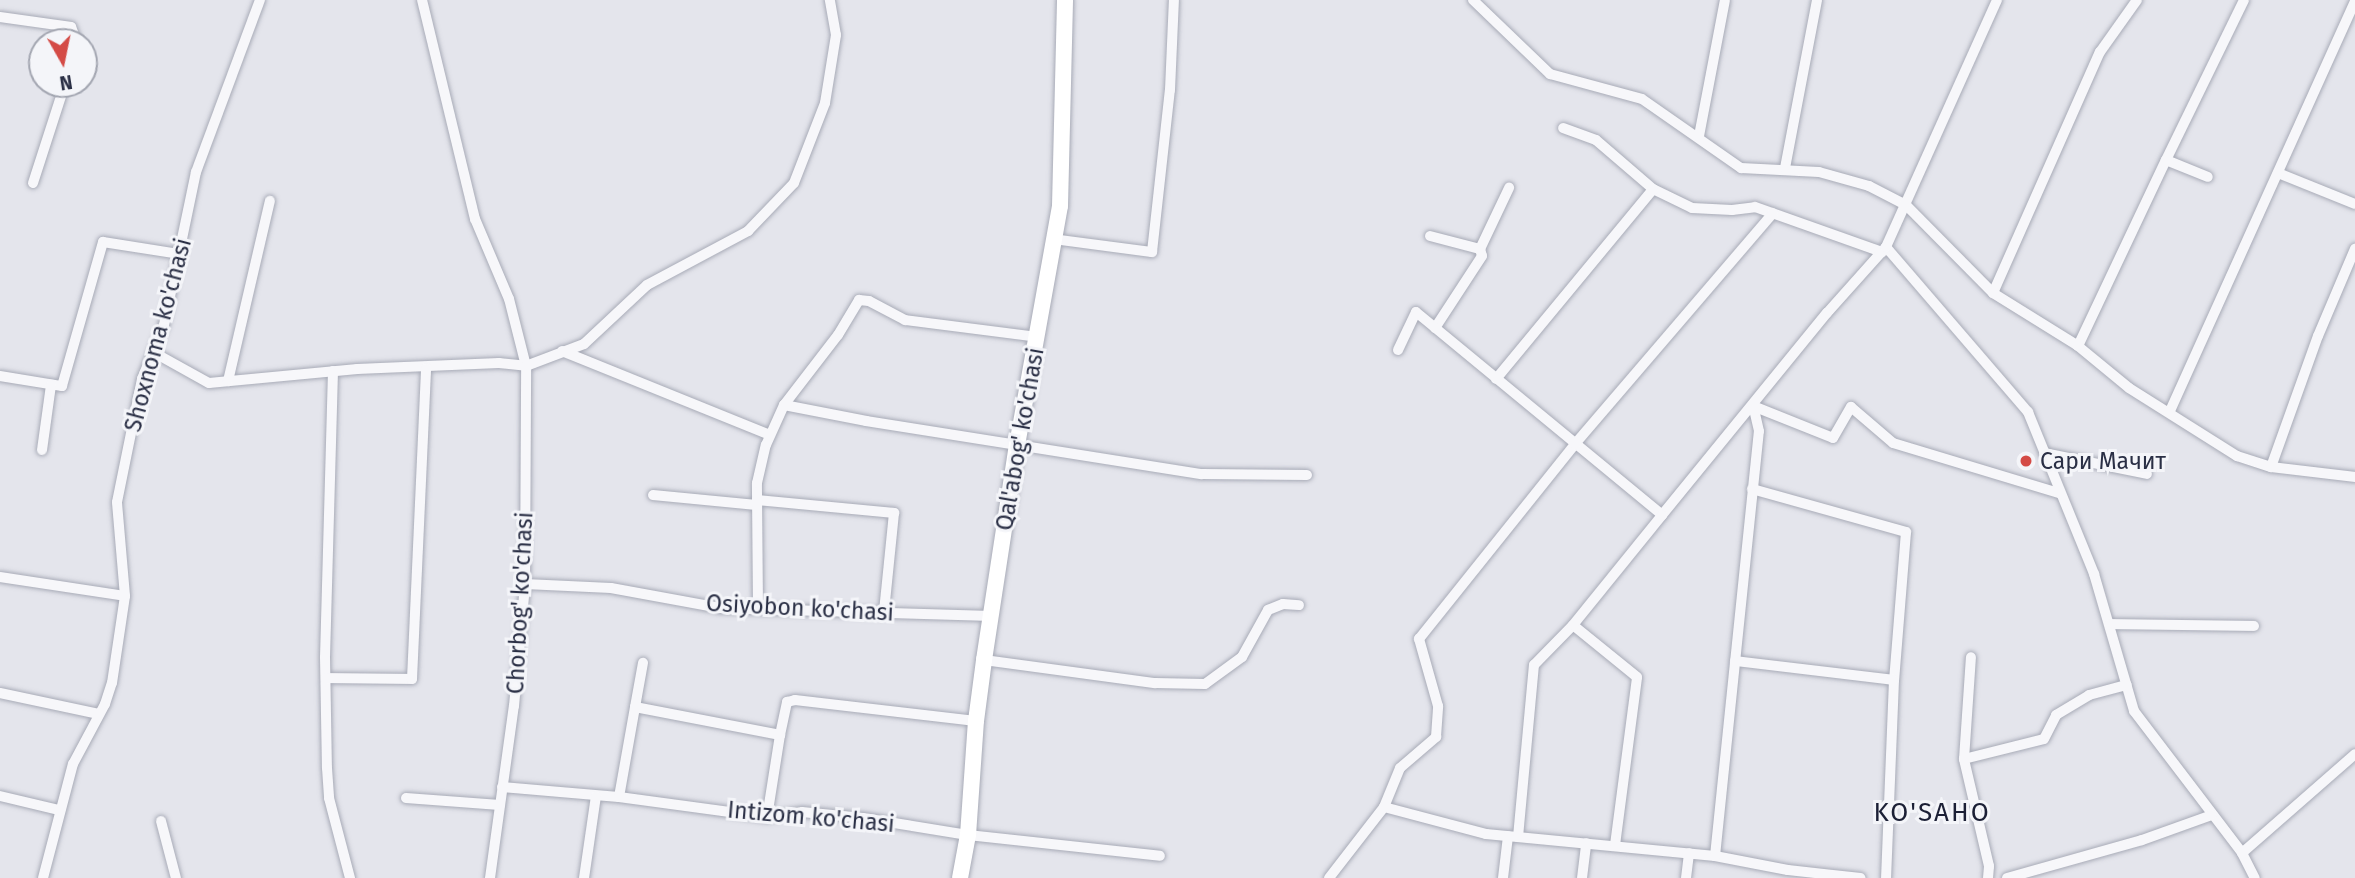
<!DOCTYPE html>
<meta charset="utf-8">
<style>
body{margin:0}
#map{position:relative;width:2355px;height:878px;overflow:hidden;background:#e4e5ec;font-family:"Fira Sans",sans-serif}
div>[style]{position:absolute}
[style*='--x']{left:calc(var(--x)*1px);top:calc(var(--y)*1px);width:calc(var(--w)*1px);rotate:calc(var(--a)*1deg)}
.roads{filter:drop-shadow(0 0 2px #a8abb7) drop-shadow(0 0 2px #a8abb7)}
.street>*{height:10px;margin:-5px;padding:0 5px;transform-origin:5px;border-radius:5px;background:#f7f7fa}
.secondary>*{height:16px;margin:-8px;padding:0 8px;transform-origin:8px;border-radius:8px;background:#fff}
.dots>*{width:19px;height:19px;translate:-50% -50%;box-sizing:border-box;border:4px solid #f4f5f9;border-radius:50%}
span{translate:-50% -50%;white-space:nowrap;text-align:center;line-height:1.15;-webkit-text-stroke:6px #f4f5f9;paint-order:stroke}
.street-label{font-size:23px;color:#2a2f45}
.poi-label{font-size:23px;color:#2a2f45}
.left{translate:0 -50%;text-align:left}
.quarter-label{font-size:26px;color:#1c2036;letter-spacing:2px}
.north{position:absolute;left:28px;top:28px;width:70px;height:70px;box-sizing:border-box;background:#f4f5f9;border:2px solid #a3a6b1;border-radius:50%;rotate:171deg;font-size:19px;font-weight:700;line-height:28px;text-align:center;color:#2a2f45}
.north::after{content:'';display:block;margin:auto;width:24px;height:32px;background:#d44b46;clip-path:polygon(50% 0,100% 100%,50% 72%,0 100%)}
</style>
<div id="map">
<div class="roads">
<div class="street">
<div style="--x:1473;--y:0;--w:107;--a:43.9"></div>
<div style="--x:1550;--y:74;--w:95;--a:15.2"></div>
<div style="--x:1642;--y:99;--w:121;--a:34.9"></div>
<div style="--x:1741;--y:168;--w:78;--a:2.9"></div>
<div style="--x:1819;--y:172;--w:52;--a:15.6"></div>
<div style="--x:1869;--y:186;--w:42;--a:27.2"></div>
<div style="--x:1906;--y:205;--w:124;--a:45.3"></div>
<div style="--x:1993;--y:293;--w:100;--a:31.9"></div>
<div style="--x:2078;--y:346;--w:66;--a:39.5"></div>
<div style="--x:2129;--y:388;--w:128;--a:32.2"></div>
<div style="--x:2237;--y:456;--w:36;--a:18"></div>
<div style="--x:2271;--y:467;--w:85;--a:6.8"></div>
<div style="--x:0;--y:17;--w:72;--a:8"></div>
<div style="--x:71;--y:27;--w:16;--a:68"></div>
<div style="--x:1699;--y:136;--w:138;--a:-79.2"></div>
<div style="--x:2166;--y:160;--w:178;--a:-64"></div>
<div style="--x:1785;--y:168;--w:171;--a:-79.2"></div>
<div style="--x:2278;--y:173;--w:83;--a:21.9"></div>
<div style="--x:33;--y:183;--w:104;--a:-72.1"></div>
<div style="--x:1653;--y:189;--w:43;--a:26"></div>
<div style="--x:1692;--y:208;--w:40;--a:2.9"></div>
<div style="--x:1732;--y:210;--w:23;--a:-7"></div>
<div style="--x:1755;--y:207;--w:135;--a:19.5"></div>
<div style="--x:1430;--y:236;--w:52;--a:14.6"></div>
<div style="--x:1480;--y:249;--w:7;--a:74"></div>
<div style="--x:1482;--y:256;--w:86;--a:123.1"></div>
<div style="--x:1053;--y:239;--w:100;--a:7.5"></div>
<div style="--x:1152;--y:252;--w:163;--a:-83.7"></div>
<div style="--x:1170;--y:90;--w:90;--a:-87.5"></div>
<div style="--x:1886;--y:247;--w:218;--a:49.3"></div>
<div style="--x:2028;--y:412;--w:175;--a:67.8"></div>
<div style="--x:2094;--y:574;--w:143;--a:73.7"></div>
<div style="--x:2134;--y:711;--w:178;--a:52.7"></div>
<div style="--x:2242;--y:853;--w:28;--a:63"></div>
<div style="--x:1480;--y:249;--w:68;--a:-64.6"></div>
<div style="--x:1993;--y:293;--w:264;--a:-66.1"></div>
<div style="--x:2100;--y:52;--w:64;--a:-54.6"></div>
<div style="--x:2078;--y:346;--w:206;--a:-64.7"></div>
<div style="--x:2166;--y:160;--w:45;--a:22"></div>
<div style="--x:1398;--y:350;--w:42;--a:-64.7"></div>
<div style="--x:1416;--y:312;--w:319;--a:39.5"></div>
<div style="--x:1662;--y:515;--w:261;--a:-50.8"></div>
<div style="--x:1827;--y:313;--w:89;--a:-48.2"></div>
<div style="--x:1886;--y:247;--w:271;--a:-65.8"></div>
<div style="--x:562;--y:351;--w:224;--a:22"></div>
<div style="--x:153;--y:352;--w:64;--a:29"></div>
<div style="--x:209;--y:383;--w:149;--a:-5.4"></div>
<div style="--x:357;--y:369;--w:142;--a:-2.4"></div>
<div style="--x:499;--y:363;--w:27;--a:6"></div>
<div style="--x:526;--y:366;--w:69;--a:-104.2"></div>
<div style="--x:509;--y:299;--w:87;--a:-113"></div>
<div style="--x:475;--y:219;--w:225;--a:-103.6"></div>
<div style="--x:333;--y:371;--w:286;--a:91.6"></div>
<div style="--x:325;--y:657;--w:111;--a:89"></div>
<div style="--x:327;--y:768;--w:30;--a:86"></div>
<div style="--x:329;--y:798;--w:83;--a:75.3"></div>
<div style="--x:0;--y:376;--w:63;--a:9.2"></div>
<div style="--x:62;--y:386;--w:150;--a:-74.1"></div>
<div style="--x:103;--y:242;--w:78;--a:8.9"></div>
<div style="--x:1496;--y:379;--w:246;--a:-50.4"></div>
<div style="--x:1653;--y:189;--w:75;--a:-139.3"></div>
<div style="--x:1596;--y:140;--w:35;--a:-160"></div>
<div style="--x:228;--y:381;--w:185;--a:-76.9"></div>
<div style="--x:784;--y:405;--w:84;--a:11"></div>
<div style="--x:866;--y:421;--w:340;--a:9"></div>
<div style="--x:1202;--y:474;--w:105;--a:0.5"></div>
<div style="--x:1753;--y:406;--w:86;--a:21.8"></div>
<div style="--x:1833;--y:438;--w:36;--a:-60"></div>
<div style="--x:1851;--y:407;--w:55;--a:40.6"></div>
<div style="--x:1893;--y:443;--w:173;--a:16.8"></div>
<div style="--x:2170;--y:411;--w:450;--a:-65.7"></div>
<div style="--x:42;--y:450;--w:66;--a:-82.1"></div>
<div style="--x:2044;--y:453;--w:105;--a:11.5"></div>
<div style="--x:2271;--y:467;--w:139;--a:-70.3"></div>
<div style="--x:2318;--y:336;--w:95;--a:-67"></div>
<div style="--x:1752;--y:489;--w:160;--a:15.6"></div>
<div style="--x:1906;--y:532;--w:148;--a:94.6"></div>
<div style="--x:1894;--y:680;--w:198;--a:92.3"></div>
<div style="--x:653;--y:495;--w:104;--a:5.5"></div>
<div style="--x:757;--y:500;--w:138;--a:5.4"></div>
<div style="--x:894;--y:513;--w:100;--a:95.8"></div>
<div style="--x:0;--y:577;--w:126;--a:8.6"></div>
<div style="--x:525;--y:584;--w:86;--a:2.7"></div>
<div style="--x:611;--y:588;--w:111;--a:10.4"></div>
<div style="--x:720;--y:608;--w:272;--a:1.7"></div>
<div style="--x:758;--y:608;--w:125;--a:-90.5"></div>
<div style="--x:757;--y:483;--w:39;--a:-77"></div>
<div style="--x:766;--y:445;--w:44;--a:-65.8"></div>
<div style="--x:784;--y:405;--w:88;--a:-52.4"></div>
<div style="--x:838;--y:335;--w:41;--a:-59"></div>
<div style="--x:859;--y:300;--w:10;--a:6"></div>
<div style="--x:869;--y:301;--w:41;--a:27.8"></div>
<div style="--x:905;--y:320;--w:134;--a:7.3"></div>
<div style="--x:2110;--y:624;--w:144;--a:0.8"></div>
<div style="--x:984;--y:660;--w:173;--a:7.7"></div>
<div style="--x:1155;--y:683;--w:50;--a:1.1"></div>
<div style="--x:1205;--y:684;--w:46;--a:-36.1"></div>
<div style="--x:1242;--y:657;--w:54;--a:-61"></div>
<div style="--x:1268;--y:610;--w:16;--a:-22"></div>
<div style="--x:1283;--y:604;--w:16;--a:4"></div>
<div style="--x:1735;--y:661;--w:160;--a:6.8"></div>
<div style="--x:326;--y:678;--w:86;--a:0.7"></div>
<div style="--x:412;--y:679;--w:311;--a:-87.4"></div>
<div style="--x:0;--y:693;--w:101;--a:12"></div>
<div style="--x:635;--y:707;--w:45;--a:-79.7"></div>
<div style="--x:780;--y:735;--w:34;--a:-78"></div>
<div style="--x:787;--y:702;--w:8;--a:-14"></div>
<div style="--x:795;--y:700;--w:182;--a:6.6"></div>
<div style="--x:1964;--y:759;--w:102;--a:-86.1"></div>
<div style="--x:502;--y:787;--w:117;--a:4.9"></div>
<div style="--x:619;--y:797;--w:149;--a:7.7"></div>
<div style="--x:767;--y:817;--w:35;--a:-8"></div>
<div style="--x:802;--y:812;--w:61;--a:5.6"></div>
<div style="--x:863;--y:818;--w:106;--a:9.2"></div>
<div style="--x:968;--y:835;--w:193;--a:6.2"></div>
<div style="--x:0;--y:796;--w:61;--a:13.3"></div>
<div style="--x:619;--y:797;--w:91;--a:-79.9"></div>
<div style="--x:635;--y:707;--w:148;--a:10.9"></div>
<div style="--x:780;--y:735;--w:83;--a:99"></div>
<div style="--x:406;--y:798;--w:94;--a:4.3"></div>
<div style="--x:1384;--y:807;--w:106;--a:14.8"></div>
<div style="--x:1486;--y:834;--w:230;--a:5.5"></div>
<div style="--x:1715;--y:856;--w:74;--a:10.9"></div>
<div style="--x:1788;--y:870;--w:73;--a:6.3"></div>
<div style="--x:161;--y:821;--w:59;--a:75.3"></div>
<div style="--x:1518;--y:837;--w:173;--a:-84.7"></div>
<div style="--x:1534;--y:665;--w:56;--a:-45.7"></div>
<div style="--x:1615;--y:845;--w:169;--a:-82.5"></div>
<div style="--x:1637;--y:677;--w:82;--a:-140.9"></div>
<div style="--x:1573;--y:625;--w:141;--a:-51"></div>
<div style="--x:2242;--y:853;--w:150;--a:-41.2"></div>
<div style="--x:1715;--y:856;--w:427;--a:-84.1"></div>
<div style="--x:1759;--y:431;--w:26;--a:-103"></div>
<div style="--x:43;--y:878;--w:118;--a:-75.3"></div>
<div style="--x:73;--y:764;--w:68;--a:-61.9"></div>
<div style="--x:105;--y:704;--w:22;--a:-72"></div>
<div style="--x:112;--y:683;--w:88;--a:-81.5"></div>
<div style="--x:125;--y:596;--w:94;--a:-94.9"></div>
<div style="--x:117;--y:502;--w:126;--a:-78.5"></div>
<div style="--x:142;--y:379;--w:58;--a:-67.8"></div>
<div style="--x:164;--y:325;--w:156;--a:-78.2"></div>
<div style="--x:196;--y:172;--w:184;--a:-69.6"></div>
<div style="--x:490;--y:878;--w:174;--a:-82.1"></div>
<div style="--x:514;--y:706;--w:122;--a:-84.8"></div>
<div style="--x:525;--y:584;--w:218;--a:-89.7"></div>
<div style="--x:526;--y:366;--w:62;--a:-20.8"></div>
<div style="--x:584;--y:344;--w:86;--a:-43.1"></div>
<div style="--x:647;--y:285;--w:115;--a:-28.1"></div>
<div style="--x:748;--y:231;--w:66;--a:-46.2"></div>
<div style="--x:794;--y:183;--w:86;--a:-68.8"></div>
<div style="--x:825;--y:103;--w:69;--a:-80.8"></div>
<div style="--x:836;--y:35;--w:36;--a:-100"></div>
<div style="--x:584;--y:878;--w:83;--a:-81.7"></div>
<div style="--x:1329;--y:878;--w:90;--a:-52.2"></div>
<div style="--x:1384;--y:807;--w:42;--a:-67.7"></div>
<div style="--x:1400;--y:768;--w:48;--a:-40.7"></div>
<div style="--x:1436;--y:737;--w:31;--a:-86"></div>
<div style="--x:1438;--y:706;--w:70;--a:-105.8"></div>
<div style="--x:1419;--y:639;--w:250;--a:-51.3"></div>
<div style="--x:1575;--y:444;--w:304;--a:-49.4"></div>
<div style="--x:1503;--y:878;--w:42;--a:-83.2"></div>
<div style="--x:1582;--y:878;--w:35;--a:-83"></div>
<div style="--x:1686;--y:878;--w:25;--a:-83"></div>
<div style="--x:1988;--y:878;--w:12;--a:-85"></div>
<div style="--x:1989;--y:866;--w:110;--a:-103.2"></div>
<div style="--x:1964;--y:759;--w:82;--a:-14"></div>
<div style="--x:2044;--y:739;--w:27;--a:-63"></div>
<div style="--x:2056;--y:715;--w:39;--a:-31"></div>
<div style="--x:2089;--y:695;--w:39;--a:-15"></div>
<div style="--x:2007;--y:878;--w:140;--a:-15.7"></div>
<div style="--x:2142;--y:840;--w:74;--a:-19.7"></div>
</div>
<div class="secondary">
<div style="--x:960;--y:878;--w:44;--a:-79.5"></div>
<div style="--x:968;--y:835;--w:114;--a:-86"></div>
<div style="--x:976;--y:721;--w:62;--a:-82.5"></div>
<div style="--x:984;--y:660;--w:218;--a:-81.3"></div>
<div style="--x:1017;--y:445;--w:243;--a:-79.8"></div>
<div style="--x:1060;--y:206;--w:206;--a:-88.6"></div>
</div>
</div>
<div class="dots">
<div style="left:2026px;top:461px;background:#d44b46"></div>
</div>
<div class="street-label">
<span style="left:158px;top:335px;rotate:-75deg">Shoxnoma ko'chasi</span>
<span style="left:1020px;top:439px;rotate:-80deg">Qal'abog' ko'chasi</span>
<span style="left:520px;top:603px;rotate:-87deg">Сhorbog' ko'chasi</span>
<span style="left:800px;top:608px;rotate:3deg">Osiyobon ko'chasi</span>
<span style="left:811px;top:817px;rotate:5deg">Intizom ko'chasi</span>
</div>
<div class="poi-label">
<span class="left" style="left:2040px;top:461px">Сари Мачит</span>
</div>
<div class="quarter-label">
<span style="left:1932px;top:813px">KO'SAHO</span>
</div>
<div class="north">N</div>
</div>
